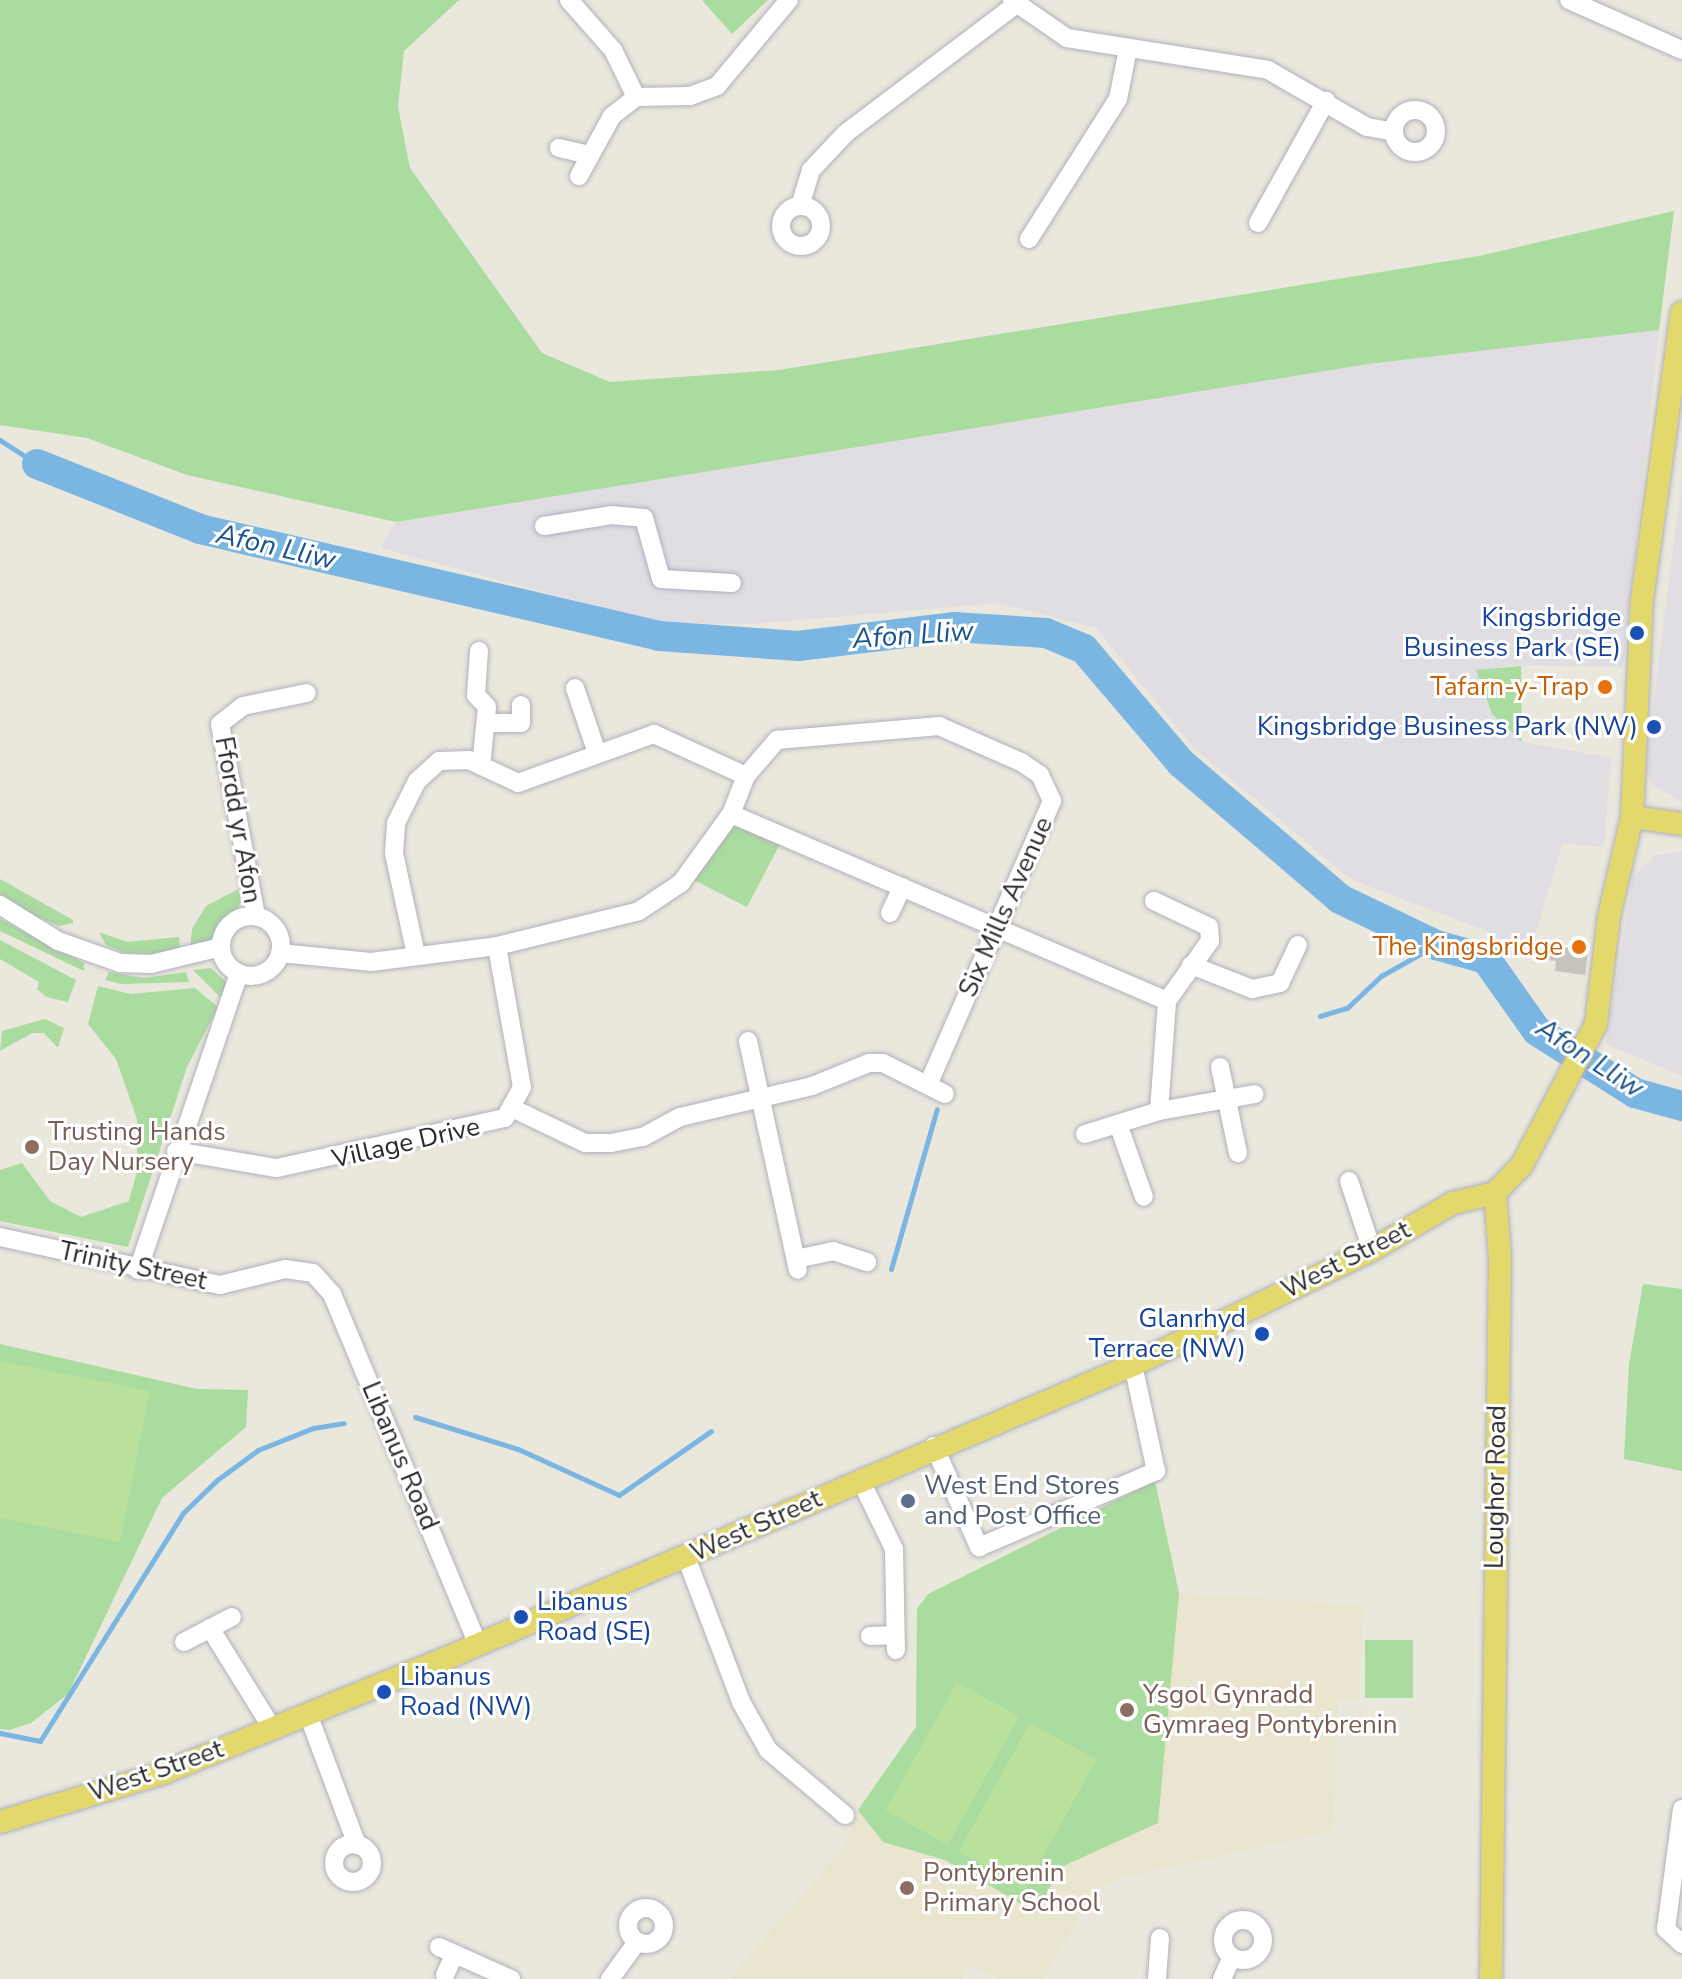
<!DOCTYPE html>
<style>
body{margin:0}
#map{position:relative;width:1682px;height:1979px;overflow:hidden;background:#eae7dd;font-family:"Nunito Sans",sans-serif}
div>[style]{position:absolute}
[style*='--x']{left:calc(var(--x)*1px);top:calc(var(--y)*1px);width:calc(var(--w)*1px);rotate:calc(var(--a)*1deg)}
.industrial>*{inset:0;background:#e0dde3}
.education>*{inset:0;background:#eae5ce}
.green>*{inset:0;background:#aadb9f;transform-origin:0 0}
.pitch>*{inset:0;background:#b9e19c;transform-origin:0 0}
.stream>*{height:5px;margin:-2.5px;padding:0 2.5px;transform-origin:2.5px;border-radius:2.5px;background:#7bb6e2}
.river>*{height:30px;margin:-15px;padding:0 15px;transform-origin:15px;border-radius:15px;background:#7bb6e2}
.building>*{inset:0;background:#c6c3bc}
.roads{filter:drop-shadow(0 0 2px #b0b1bc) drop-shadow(0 0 2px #b0b1bc)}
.minor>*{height:18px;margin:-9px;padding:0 9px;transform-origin:9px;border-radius:9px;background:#fff}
.minor>.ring{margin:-9px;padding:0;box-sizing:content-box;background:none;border:18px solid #fff;border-radius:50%}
.major>*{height:22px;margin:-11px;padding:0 11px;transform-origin:11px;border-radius:11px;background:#e2d86b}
.dots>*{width:22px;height:22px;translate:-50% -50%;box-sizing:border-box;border:4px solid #fff;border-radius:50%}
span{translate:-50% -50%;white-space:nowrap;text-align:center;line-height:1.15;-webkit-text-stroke:6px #fff;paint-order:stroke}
.transit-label{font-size:26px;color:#164399}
.right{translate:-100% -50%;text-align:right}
.left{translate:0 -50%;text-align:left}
.food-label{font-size:26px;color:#c56008}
.street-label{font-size:26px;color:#2a2a2a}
.education-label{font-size:26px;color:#785e54}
.service-label{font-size:26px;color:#4e5e75}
.water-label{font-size:28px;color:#1b548c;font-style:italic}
</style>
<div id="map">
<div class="industrial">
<div style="clip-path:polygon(1659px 330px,1623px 667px,1509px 665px,1479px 684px,1492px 714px,1522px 742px,1611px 758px,1604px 847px,1563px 843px,1532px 944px,1511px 959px,1487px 931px,1352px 880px,1194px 748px,1096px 628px,999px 603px,750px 624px,660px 623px,380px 548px,396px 522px,1368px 364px)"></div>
<div style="clip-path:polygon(1682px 481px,1682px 802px,1653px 785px,1645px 768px)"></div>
<div style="clip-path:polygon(1682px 851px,1682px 1076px,1606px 1044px,1633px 877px,1656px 855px)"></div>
</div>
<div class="education">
<div style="clip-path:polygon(1155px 1481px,1179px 1593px,1363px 1605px,1359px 1700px,1338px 1700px,1333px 1831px,1117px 1879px,1094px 1890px,1044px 1979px,1000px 1979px,967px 1966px,961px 1979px,729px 1979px,840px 1852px,858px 1810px,916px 1727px,917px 1609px,928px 1594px)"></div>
</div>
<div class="green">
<div style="clip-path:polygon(0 0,459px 0,404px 51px,398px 107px,410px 168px,542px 353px,610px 382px,779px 370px,1479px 256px,1674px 211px,1659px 330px,1368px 364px,396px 522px,187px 475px,87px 438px,0 425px)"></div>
<div style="clip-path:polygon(702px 0,768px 0,732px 34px)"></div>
<div style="clip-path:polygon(1521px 666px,1522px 742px,1492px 714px,1476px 670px)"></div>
<div style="clip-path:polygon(732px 820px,781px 842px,747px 907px,690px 878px)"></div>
<div style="clip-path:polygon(0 879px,73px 920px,73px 923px,59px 926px,33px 915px,0 894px)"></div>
<div style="clip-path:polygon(244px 886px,238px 911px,205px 945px,190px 949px,192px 929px,206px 906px)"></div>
<div style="clip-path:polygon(0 919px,84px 963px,84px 971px,0 931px)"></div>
<div style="clip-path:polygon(99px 932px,127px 942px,179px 937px,180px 947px,159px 954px,125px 953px,106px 945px)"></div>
<div style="clip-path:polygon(0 940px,76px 980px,68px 1002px,46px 997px,37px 989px,39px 982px,0 959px)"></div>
<div style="clip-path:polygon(211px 968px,227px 983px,224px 1001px,193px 970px)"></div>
<div style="clip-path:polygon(109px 972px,144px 978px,186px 972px,189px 982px,121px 984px,105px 980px)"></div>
<div style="clip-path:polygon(98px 986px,131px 994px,195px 988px,218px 1007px,187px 1067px,128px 1247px,0 1221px,0 1170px,22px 1163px,50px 1201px,81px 1217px,129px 1201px,137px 1171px,137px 1119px,116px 1059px,88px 1024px)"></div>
<div style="clip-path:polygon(45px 1019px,64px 1028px,58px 1048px,44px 1033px,32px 1033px,0 1051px,2px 1031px)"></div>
<div style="clip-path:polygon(1643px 1284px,1682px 1289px,1682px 1471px,1624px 1459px,1629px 1364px)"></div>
<div style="clip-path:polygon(0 1344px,197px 1389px,248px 1390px,246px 1427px,162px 1498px,68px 1694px,31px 1723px,9px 1730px,0 1729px)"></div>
<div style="clip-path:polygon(1155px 1481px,1179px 1593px,1158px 1823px,1059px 1868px,1037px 1913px,945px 1860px,883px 1842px,858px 1810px,916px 1727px,917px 1609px,928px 1594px)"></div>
<div style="left:1365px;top:1640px;width:48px;height:58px"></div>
</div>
<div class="pitch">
<div style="clip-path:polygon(0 1361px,150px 1391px,120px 1542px,0 1518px)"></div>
<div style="left:957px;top:1682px;width:71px;height:147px;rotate:29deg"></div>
<div style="left:1030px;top:1723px;width:76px;height:147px;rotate:29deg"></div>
</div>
<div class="stream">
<div style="--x:0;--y:440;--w:44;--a:33"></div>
<div style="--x:1320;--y:1016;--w:28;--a:-17"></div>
<div style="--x:1347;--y:1008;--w:47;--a:-43.3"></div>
<div style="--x:1381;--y:976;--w:63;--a:-29.4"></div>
<div style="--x:891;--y:1269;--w:166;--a:-74"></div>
<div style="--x:415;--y:1417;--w:108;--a:17.3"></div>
<div style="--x:518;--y:1449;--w:111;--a:24.5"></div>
<div style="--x:619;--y:1495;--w:112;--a:-34.8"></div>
<div style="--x:0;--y:1733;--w:41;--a:11.3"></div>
<div style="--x:40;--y:1741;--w:269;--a:-57.9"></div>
<div style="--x:183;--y:1513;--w:47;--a:-44.1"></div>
<div style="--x:217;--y:1480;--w:51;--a:-36.2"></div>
<div style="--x:258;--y:1450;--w:59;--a:-21.8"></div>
<div style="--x:313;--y:1428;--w:31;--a:-9"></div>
</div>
<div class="river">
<div style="--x:37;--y:464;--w:175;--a:21.7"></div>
<div style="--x:200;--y:529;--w:471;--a:13.1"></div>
<div style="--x:659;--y:636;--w:139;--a:4.1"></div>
<div style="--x:798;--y:646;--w:157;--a:-6.9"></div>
<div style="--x:954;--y:627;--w:92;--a:3.7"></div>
<div style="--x:1046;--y:633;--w:41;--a:22.8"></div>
<div style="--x:1084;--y:649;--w:150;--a:49.6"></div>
<div style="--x:1181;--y:763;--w:209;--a:40.5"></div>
<div style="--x:1340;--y:899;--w:106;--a:25.6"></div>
<div style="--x:1436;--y:945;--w:52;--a:15.6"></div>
<div style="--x:1486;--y:959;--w:88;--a:54.7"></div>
<div style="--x:1537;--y:1031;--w:116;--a:32.3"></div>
<div style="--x:1635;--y:1093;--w:49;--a:15.5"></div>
</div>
<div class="building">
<div style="clip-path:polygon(1570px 939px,1589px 941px,1585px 975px,1555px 971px,1556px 961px,1548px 960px,1550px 946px,1569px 948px)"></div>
</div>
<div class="roads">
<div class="minor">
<div style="--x:569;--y:0;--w:67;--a:48.7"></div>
<div style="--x:613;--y:50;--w:52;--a:63.9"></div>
<div style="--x:1012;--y:0;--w:67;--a:34.6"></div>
<div style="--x:1067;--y:38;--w:204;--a:9"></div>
<div style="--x:1268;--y:70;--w:114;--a:29.9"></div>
<div style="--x:1367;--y:127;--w:27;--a:10"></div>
<div style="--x:1569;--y:0;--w:124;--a:23.9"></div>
<div class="ring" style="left:1394px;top:110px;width:24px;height:24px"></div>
<div style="--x:559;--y:148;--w:28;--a:13"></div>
<div style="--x:579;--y:176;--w:68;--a:-61.2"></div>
<div style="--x:612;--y:116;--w:31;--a:-38"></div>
<div style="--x:636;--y:97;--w:54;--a:-1.1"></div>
<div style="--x:690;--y:96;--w:29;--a:-20"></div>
<div style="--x:717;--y:86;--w:112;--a:-50.1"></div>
<div class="ring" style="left:781px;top:206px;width:22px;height:22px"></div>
<div style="--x:800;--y:206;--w:38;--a:-73"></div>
<div style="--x:811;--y:170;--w:51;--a:-46.6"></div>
<div style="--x:846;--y:133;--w:212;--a:-37.1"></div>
<div style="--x:1258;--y:223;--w:140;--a:-60.9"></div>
<div style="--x:1029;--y:239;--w:166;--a:-57.6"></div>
<div style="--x:1118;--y:99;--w:51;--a:-78.7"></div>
<div style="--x:544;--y:526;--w:68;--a:-9.3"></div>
<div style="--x:611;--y:515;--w:33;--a:5"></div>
<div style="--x:644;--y:518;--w:63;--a:74.4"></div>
<div style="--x:661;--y:579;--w:71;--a:3.2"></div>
<div style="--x:479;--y:651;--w:44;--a:93.9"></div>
<div style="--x:476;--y:695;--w:16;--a:47"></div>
<div style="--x:487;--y:707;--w:59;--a:95.8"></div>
<div style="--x:575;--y:688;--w:69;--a:71.3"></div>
<div style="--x:486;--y:723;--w:35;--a:0"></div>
<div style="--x:521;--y:723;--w:18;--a:-90"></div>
<div style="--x:731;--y:814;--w:474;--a:23.2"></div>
<div style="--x:0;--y:905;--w:68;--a:31.8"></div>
<div style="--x:58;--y:941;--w:66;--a:19.5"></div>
<div style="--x:120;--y:963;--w:31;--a:2"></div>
<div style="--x:151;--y:964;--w:72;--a:-13.7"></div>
<div style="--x:890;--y:913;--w:29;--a:-65"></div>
<div style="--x:256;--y:916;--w:195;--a:-100.6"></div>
<div style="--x:220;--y:724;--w:29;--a:-38"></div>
<div style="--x:243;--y:706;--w:65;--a:-11.5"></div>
<div class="ring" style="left:221px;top:916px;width:42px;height:42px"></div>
<div style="--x:280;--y:953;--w:91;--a:5.6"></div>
<div style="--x:371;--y:962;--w:127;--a:-7.2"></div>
<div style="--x:497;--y:946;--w:146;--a:-13.8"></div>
<div style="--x:639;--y:911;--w:50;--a:-33.7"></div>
<div style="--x:681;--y:883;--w:85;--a:-54.1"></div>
<div style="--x:731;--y:814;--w:41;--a:-68.5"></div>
<div style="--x:746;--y:776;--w:48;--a:-49.3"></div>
<div style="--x:777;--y:740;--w:163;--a:-4.9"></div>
<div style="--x:939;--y:726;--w:90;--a:23.7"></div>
<div style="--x:1021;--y:762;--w:23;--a:34"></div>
<div style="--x:1040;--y:775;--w:29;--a:65"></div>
<div style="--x:1052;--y:801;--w:310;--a:113.6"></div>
<div style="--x:416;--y:955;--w:104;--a:-102.2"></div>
<div style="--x:394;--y:853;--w:30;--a:-86"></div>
<div style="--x:396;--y:823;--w:47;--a:-63.4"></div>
<div style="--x:417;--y:781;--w:30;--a:-42"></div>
<div style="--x:439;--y:761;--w:30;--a:-2"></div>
<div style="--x:469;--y:760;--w:54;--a:25.1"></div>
<div style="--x:518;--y:783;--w:145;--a:-19.8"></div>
<div style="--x:654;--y:734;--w:101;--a:24.5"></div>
<div style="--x:1191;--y:965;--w:66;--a:21.5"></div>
<div style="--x:1252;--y:989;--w:29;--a:-12"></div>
<div style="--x:1280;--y:983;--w:42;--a:-64.7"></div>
<div style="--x:748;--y:1041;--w:234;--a:77.7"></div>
<div style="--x:1220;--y:1067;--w:88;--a:78.2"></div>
<div style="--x:514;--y:1109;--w:79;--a:25.6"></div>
<div style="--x:585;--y:1143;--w:26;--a:0"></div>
<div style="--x:611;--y:1143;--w:33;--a:-11"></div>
<div style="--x:643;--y:1137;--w:42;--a:-28.4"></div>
<div style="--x:680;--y:1117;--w:136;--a:-13.2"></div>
<div style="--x:812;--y:1086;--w:61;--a:-22"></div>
<div style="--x:869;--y:1063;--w:14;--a:0"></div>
<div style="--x:883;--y:1063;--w:69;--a:26.6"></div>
<div style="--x:1159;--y:1111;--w:97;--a:-10"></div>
<div style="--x:1118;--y:1124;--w:77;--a:70.4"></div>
<div style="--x:1085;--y:1134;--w:77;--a:-17.3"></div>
<div style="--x:1159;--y:1111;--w:110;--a:-85.8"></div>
<div style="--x:1167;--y:1001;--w:74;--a:-54.4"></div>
<div style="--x:1210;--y:941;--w:14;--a:-94"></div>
<div style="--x:1209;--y:927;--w:61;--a:-154.7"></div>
<div style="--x:176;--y:1151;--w:102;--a:9.6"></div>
<div style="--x:277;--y:1168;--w:233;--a:-12.4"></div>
<div style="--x:505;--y:1118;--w:35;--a:-61"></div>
<div style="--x:522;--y:1087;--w:143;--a:-100.1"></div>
<div style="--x:1349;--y:1181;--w:73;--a:71.6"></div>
<div style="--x:0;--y:1237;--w:225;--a:12.3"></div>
<div style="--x:220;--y:1285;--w:67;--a:-13.8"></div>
<div style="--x:285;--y:1269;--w:28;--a:8"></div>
<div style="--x:313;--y:1273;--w:28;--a:48"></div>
<div style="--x:332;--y:1294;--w:379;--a:67.4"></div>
<div style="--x:796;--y:1259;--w:38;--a:-12"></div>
<div style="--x:833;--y:1251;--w:36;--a:18"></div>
<div style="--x:138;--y:1270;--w:313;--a:-71.2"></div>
<div style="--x:934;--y:1446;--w:111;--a:66"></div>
<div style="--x:979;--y:1547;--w:193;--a:-23.2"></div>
<div style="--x:1156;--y:1471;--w:108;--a:-102.2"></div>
<div style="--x:860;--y:1479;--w:78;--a:64.1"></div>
<div style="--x:894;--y:1549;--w:101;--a:88.9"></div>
<div style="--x:686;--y:1557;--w:155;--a:69.2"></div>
<div style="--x:741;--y:1702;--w:55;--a:60.6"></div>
<div style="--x:768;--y:1750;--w:101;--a:40.2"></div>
<div style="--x:210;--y:1628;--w:118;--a:58.2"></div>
<div style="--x:870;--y:1636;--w:23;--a:-2"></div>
<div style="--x:184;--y:1642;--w:54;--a:-27.5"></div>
<div style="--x:308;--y:1714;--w:140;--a:69.5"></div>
<div style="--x:1682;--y:1809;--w:121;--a:97.6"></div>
<div style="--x:1666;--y:1929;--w:22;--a:43"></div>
<div class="ring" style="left:334px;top:1844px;width:20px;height:20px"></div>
<div class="ring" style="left:628px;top:1908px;width:18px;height:18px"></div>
<div class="ring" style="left:1223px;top:1920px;width:22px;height:22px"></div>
<div style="--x:439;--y:1947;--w:79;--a:24"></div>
<div style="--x:445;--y:1975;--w:23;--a:-65"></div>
<div style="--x:610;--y:1979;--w:46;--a:-53.9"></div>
<div style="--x:1157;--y:1979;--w:41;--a:-85.8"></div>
<div style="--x:1222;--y:1979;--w:24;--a:-66"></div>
</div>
<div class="major">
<div style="--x:1632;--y:817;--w:50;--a:8"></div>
<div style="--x:0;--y:1822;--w:170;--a:-16.7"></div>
<div style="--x:163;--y:1773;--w:324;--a:-22.1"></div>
<div style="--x:463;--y:1651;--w:728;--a:-23.12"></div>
<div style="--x:1133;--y:1365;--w:265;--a:-25.7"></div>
<div style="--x:1372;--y:1250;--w:94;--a:-30.1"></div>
<div style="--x:1453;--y:1203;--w:43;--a:-13.4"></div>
<div style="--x:1491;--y:1979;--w:722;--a:-89.29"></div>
<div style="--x:1500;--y:1257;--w:64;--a:-94.5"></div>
<div style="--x:1495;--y:1193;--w:39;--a:-46"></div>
<div style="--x:1522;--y:1165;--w:159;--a:-62.3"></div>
<div style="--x:1596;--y:1024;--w:109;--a:-83.1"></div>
<div style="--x:1609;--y:916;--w:102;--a:-76.9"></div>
<div style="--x:1632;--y:817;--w:217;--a:-87.4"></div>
<div style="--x:1642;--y:600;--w:290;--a:-82.1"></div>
</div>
</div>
<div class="dots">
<div style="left:1637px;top:633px;background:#1a4fb4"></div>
<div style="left:1605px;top:687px;background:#e8710a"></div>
<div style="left:1654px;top:727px;background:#1a4fb4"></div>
<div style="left:1579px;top:947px;background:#e8710a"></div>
<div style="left:32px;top:1147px;background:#8d6e63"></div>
<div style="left:1262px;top:1334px;background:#1a4fb4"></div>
<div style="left:908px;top:1501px;background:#5c6f8a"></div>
<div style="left:521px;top:1617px;background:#1a4fb4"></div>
<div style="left:384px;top:1692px;background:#1a4fb4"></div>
<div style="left:1127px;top:1710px;background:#8d6e63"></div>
<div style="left:907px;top:1888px;background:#8d6e63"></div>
</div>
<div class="transit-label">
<span class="right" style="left:1621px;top:633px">Kingsbridge<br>Business Park (SE)</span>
<span class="right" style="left:1638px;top:727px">Kingsbridge Business Park (NW)</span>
<span class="right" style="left:1246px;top:1334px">Glanrhyd<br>Terrace (NW)</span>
<span class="left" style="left:537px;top:1617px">Libanus<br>Road (SE)</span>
<span class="left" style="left:400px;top:1692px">Libanus<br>Road (NW)</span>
</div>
<div class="food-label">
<span class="right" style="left:1589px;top:687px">Tafarn-y-Trap</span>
<span class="right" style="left:1563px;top:947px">The Kingsbridge</span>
</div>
<div class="street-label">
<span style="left:238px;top:820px;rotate:80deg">Ffordd yr Afon</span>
<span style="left:1006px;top:907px;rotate:-66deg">Six Mills Avenue</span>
<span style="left:406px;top:1143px;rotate:-13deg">Village Drive</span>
<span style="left:1346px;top:1260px;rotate:-27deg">West Street</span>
<span style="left:133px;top:1266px;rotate:12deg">Trinity Street</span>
<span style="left:400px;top:1456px;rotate:67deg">Libanus Road</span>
<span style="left:1496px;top:1487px;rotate:-89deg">Loughor Road</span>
<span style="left:756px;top:1526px;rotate:-24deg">West Street</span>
<span style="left:156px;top:1771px;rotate:-19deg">West Street</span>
</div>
<div class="education-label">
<span class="left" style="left:48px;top:1147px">Trusting Hands<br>Day Nursery</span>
<span class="left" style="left:1143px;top:1710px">Ysgol Gynradd<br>Gymraeg Pontybrenin</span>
<span class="left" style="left:923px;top:1888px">Pontybrenin<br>Primary School</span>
</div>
<div class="service-label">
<span class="left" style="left:924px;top:1501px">West End Stores<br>and Post Office</span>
</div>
<div class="water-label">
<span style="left:276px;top:547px;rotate:13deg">Afon Lliw</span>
<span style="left:913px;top:635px;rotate:-4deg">Afon Lliw</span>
<span style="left:1590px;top:1058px;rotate:33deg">Afon Lliw</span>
</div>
</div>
